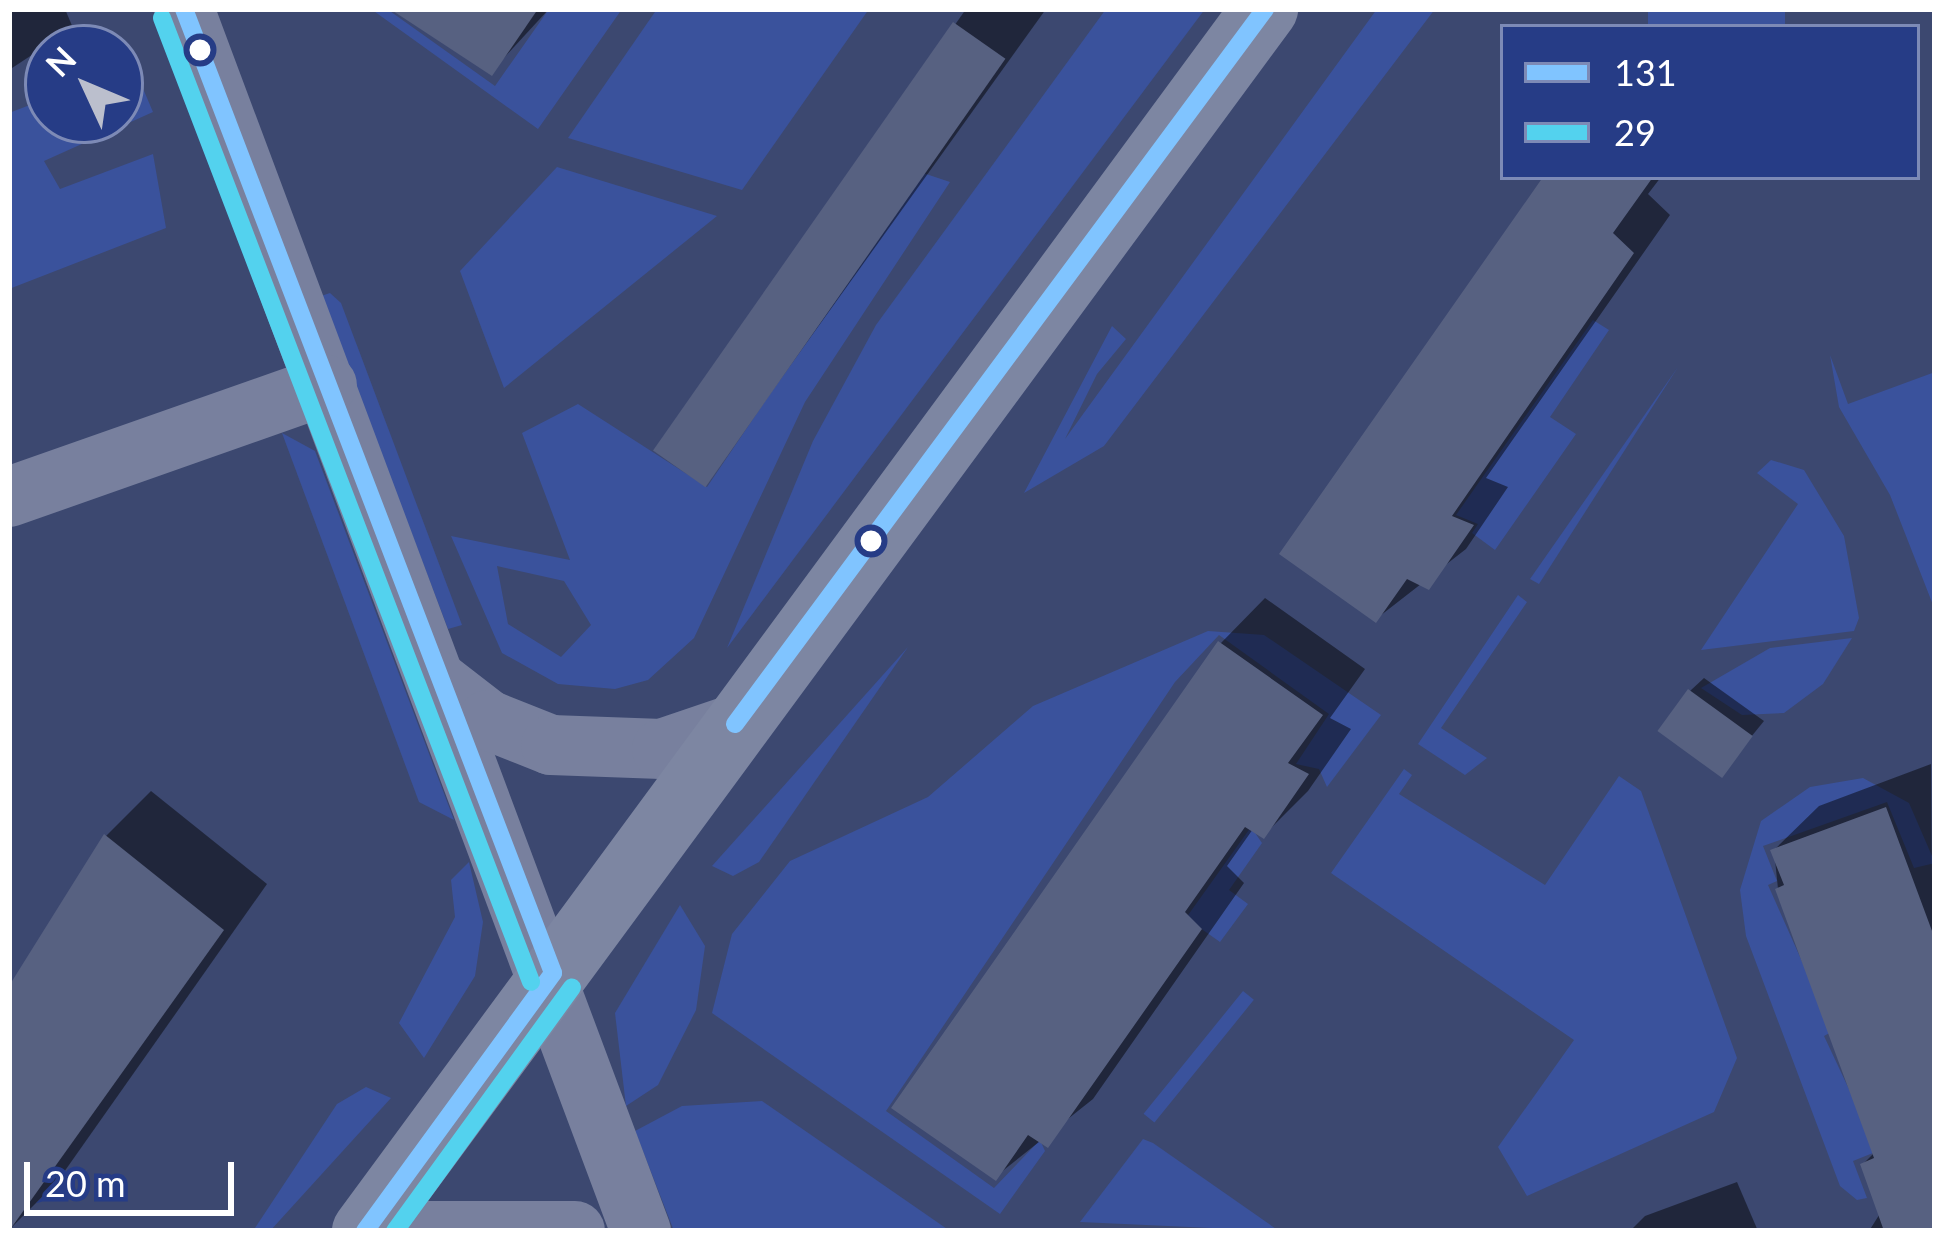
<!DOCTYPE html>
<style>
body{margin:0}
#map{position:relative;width:1944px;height:1240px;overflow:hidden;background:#3c4870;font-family:Lato,sans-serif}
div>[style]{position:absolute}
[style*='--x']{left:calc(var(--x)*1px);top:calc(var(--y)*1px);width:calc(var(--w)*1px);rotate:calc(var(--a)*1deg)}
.green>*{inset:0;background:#3a529c;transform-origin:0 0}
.shadow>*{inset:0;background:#0007}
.building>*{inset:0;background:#576181;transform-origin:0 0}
.minor>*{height:60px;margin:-30px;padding:0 30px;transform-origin:30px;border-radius:30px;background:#78809e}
.secondary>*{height:66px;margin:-33px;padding:0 33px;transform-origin:33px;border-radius:33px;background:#7d86a2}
.bus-1>*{height:18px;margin:-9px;padding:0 9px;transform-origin:9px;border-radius:9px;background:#80c4ff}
.bus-2>*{height:18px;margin:-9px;padding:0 9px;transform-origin:9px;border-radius:9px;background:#53d2ee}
.dots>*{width:33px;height:33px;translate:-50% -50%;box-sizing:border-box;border:6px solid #263c86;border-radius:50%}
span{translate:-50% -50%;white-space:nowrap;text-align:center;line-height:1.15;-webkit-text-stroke:9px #263c86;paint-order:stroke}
.frame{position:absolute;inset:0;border:12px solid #fff;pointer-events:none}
.legend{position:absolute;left:1500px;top:24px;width:420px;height:156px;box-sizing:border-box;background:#263c86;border:3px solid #7d8ab6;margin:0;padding:15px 21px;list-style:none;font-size:36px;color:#fff}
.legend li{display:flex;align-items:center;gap:24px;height:60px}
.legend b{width:60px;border:3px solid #7d8ab6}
.north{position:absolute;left:24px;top:24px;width:120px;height:120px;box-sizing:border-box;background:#263c86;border:3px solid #7d8ab6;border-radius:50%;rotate:314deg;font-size:33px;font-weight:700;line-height:48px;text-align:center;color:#fff}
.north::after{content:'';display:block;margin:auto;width:42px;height:54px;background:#bbbfcd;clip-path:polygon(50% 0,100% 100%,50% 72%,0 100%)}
.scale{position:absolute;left:24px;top:1162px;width:210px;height:54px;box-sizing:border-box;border:6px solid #fff;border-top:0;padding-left:15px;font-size:36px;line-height:42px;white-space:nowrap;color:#fff;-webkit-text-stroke:9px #263c86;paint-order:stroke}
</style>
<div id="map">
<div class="green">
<div style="clip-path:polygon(371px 9px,387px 9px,495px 86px,549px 9px,622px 9px,538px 129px)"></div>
<div style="clip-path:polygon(657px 9px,869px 9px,742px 190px,568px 138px)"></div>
<div style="clip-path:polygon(1106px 9px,1205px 9px,727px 648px,813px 441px,876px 325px)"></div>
<div style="clip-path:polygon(1377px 9px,1435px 9px,1104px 446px,1024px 493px,1112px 326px,1126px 339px,1097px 374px,1065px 439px)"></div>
<div style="left:1648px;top:9px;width:137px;height:19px"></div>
<div style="clip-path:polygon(133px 65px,153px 112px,44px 161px,60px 189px,153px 154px,166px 228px,9px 289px,9px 113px,48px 98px,48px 120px,120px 120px,120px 70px)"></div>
<div style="clip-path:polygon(557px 167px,717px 216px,504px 388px,460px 271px)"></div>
<div style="clip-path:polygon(evenodd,920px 172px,950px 182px,805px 402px,694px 638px,648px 680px,615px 689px,558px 684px,502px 653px,451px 536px,570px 560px,522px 433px,578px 404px,707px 487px,920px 172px,497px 566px,564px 581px,591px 625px,561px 657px,508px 624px,497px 566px)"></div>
<div style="clip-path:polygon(330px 293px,341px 303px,462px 625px,448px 629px,321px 296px)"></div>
<div style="clip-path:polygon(1593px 320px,1609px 330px,1550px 417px,1576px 434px,1495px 550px,1472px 533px,1478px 524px,1456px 515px)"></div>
<div style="clip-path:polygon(1830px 355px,1848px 404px,1935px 372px,1935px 610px,1890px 495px,1839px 407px)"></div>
<div style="clip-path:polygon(1678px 367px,1539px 584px,1530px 579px)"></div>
<div style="clip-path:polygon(282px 433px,315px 451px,454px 820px,419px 802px)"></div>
<div style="clip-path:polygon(1771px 460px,1804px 470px,1844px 536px,1859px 618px,1854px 631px,1701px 650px,1798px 504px,1757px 473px)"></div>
<div style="clip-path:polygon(1518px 595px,1527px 602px,1441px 728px,1487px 758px,1465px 775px,1418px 744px)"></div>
<div style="clip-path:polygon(1208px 631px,1264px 635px,1381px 715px,1327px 787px,1319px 769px,1296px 764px,1329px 714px,1219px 635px,1175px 682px,886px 1111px,994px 1188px,1040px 1140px,1045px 1151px,1000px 1214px,712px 1013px,732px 934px,790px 861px,928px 797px,1033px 706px)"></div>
<div style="clip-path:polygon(1852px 638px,1823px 684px,1784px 713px,1742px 715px,1701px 688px,1770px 648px)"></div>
<div style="clip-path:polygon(908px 647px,759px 862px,733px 876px,712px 866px)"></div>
<div style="clip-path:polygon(1404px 769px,1412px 775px,1399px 794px,1545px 885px,1619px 776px,1641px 791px,1737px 1058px,1714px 1112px,1527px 1196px,1498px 1147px,1574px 1040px,1331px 873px)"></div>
<div style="clip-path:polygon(1863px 778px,1909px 803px,1935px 863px,1914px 868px,1887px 802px,1763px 846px,1777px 881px,1768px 885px,1833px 1031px,1824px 1036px,1878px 1151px,1853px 1161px,1867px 1198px,1857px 1200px,1840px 1186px,1746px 936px,1740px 890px,1761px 821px,1810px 787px)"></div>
<div style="clip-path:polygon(1251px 827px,1262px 843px,1229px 890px,1248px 904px,1220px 942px,1186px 918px)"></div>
<div style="clip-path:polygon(469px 862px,483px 922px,475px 976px,424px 1058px,399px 1023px,455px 917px,451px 880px)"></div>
<div style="clip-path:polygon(680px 905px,705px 946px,696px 1010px,658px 1085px,626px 1106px,615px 1013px)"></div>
<div style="left:1243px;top:991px;width:14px;height:158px;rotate:39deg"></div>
<div style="clip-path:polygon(366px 1087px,391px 1098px,270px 1231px,253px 1231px,337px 1104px)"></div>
<div style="clip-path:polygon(762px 1101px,950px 1231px,674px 1231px,635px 1131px,682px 1106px)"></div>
<div style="clip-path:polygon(1143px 1139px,1153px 1143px,1279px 1231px,1080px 1222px)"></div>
</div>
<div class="shadow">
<div style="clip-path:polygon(9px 9px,65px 9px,73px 28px,9px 70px)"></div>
<div style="clip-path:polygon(399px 9px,549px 9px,491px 72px)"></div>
<div style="clip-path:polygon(966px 9px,1046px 9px,706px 483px,657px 450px)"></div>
<div style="clip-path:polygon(1546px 177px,1661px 177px,1648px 194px,1670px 215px,1486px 478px,1508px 487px,1466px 549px,1376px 619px)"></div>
<div style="clip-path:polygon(1265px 598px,1365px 669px,1330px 718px,1351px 729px,1308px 791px,1263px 836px,1253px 829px,1227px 866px,1244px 883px,1093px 1099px,995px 1177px,896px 1107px,1221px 643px)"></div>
<div style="clip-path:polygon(1704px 678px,1764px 721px,1721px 774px,1690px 691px)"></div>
<div style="clip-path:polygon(1931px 764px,1935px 1231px,1869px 1231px,1881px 1212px,1863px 1164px,1875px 1152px,1778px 889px,1774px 850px,1819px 806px)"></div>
<div style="clip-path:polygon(151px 791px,267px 884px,57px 1182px,12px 1227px,9px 992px,106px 836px)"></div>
<div style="clip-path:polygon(1737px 1182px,1758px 1231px,1630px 1231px,1645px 1216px)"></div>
</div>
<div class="building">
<div style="clip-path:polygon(390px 9px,538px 9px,492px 76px)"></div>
<div style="left:953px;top:22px;width:64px;height:523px;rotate:35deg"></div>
<div style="clip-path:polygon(1543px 177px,1653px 177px,1613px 233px,1634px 253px,1452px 516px,1474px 525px,1429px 590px,1407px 579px,1376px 623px,1279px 554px)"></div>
<div style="clip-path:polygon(1218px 641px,1323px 715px,1288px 763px,1309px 774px,1264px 839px,1245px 827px,1185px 912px,1202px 929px,1048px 1148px,1028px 1135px,996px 1181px,891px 1108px)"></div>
<div style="left:1688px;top:689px;width:80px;height:52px;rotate:36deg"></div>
<div style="clip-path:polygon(1886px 807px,1935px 939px,1935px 1231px,1884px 1231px,1860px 1164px,1874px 1158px,1775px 889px,1784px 885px,1770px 850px)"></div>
<div style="clip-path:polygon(104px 834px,224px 930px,9px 1231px,9px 986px)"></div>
</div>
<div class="minor">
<div style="--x:184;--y:9;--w:1305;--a:69.5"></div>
<div style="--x:9;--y:497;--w:337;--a:-19.4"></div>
<div style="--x:435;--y:679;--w:67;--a:37.7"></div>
<div style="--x:488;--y:720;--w:68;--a:21.6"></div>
<div style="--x:551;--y:745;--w:111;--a:2.1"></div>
<div style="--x:662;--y:749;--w:77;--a:-18.9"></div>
<div style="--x:404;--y:1231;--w:171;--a:0"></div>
</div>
<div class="secondary">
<div style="--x:365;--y:1231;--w:1518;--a:-53.63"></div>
</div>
<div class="bus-1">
<div style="--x:184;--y:9;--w:1032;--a:69.05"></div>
<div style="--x:735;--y:724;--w:890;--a:-53.45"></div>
<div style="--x:365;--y:1231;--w:319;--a:-53.9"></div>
</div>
<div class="bus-2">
<div style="--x:162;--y:18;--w:1032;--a:69.05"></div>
<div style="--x:395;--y:1231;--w:301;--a:-54"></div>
</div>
<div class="dots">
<div style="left:200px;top:50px;background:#fff"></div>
<div style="left:871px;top:541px;background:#fff"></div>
</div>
<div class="frame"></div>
<ul class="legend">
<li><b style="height:15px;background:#80c4ff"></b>131</li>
<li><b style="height:15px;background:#53d2ee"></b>29</li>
</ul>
<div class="north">N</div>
<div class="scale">20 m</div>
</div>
